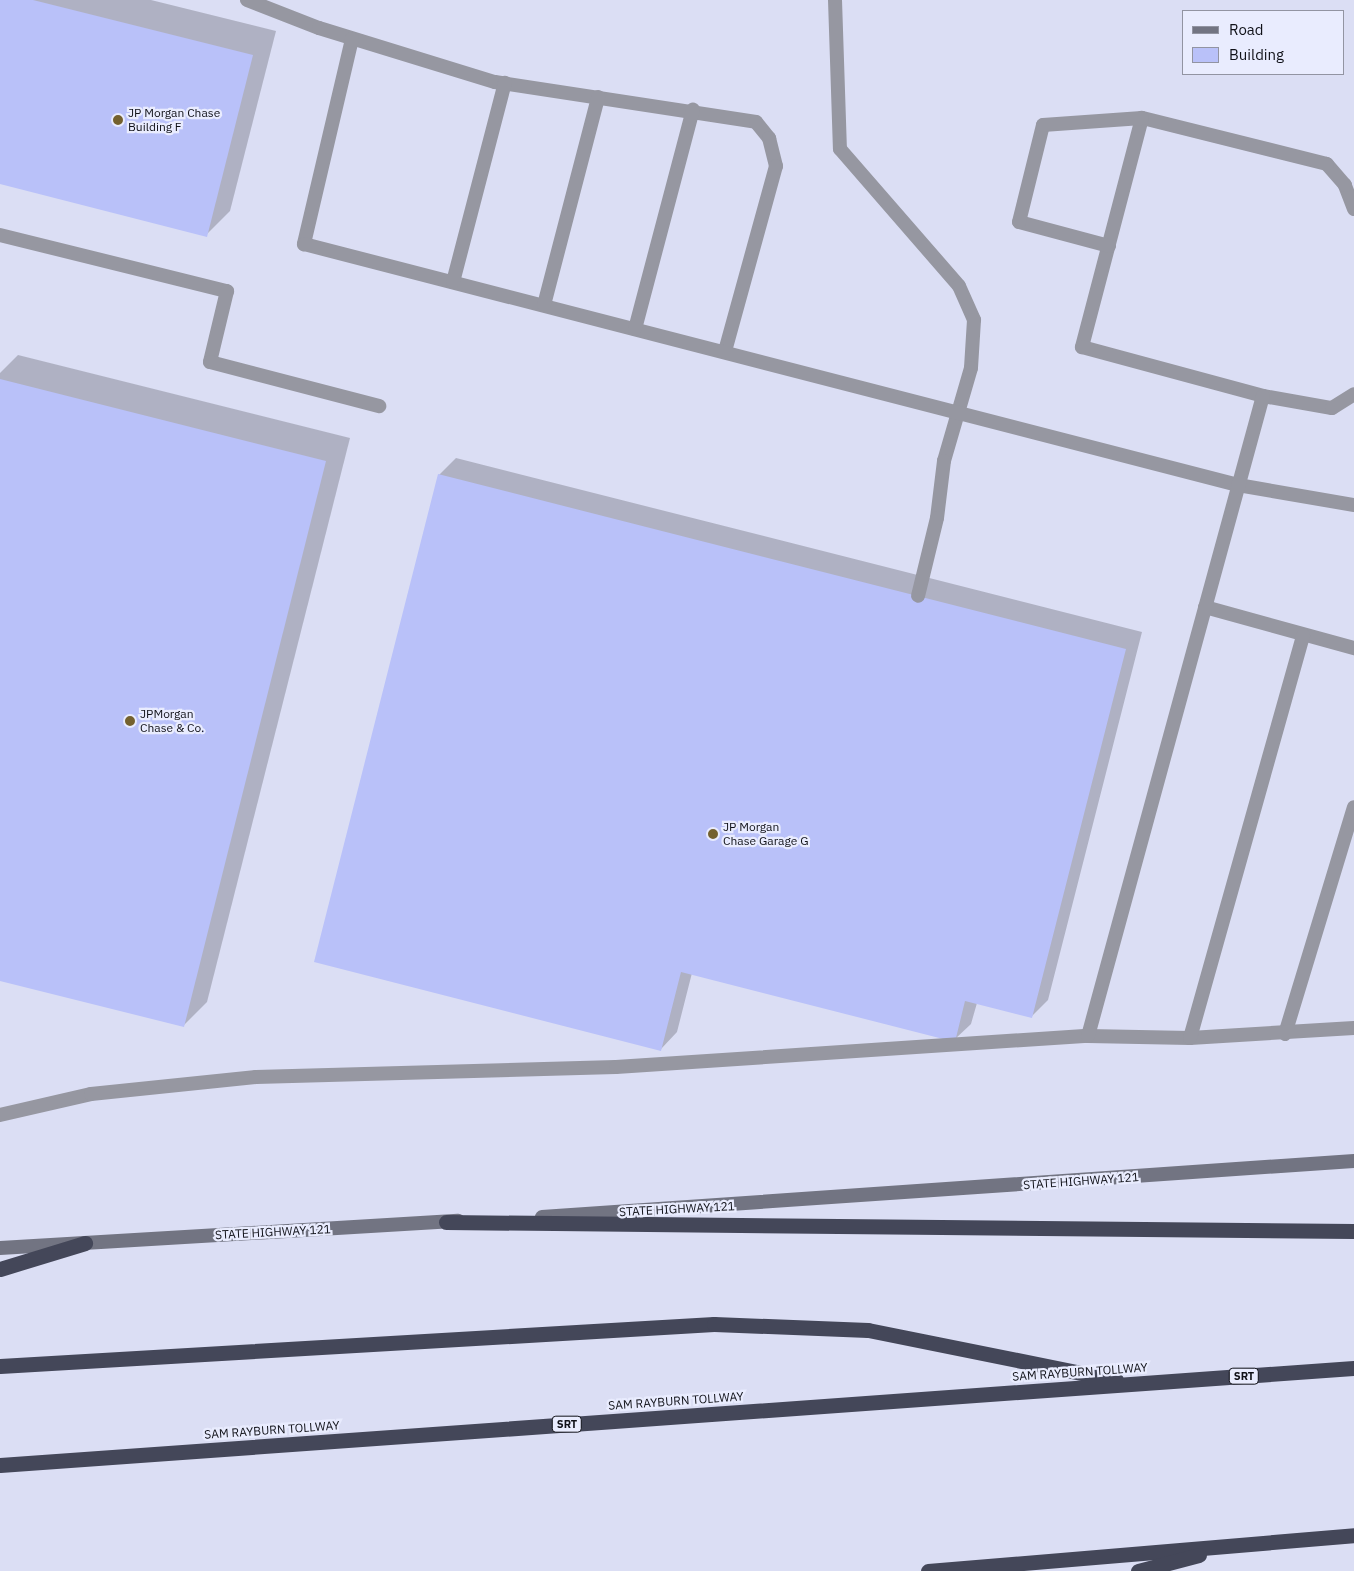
<!DOCTYPE html>
<style>
body{margin:0}
#map{position:relative;width:1354px;height:1571px;overflow:hidden;background:#dbdef4;font-family:"IBM Plex Sans",sans-serif}
div>[style]{position:absolute}
[style*='--x']{left:calc(var(--x)*1px);top:calc(var(--y)*1px);width:calc(var(--w)*1px);rotate:calc(var(--a)*1deg)}
.shadow>*{inset:0;background:#0003}
.building>*{inset:0;background:#b9c1f9}
.service>*{height:14px;margin:-7px;padding:0 7px;transform-origin:7px;border-radius:7px;background:#9697a1}
.secondary>*{height:14px;margin:-7px;padding:0 7px;transform-origin:7px;border-radius:7px;background:#727482}
.motorway>*{height:15px;margin:-7.5px;padding:0 7.5px;transform-origin:7.5px;border-radius:7.5px;background:#444759}
.dots>*{width:14px;height:14px;translate:-50% -50%;box-sizing:border-box;border:2px solid #e9ecfe;border-radius:50%}
span{translate:-50% -50%;white-space:nowrap;text-align:center;line-height:1.15;-webkit-text-stroke:4.5px #e9ecfe;paint-order:stroke}
.shield-label span{padding:1px 4px;background:#e9ecfe;border:1px solid;border-radius:4px;-webkit-text-stroke-width:0}
.shield-label{font-size:11px;color:#101118;font-weight:700}
.poi-label{font-size:12px;color:#101118}
.left{translate:0 -50%;text-align:left}
.street-label{font-size:12px;color:#101118}
.legend{position:absolute;left:1182px;top:10px;width:162px;height:65px;box-sizing:border-box;background:#e9ecfe;border:1px solid #9294a2;margin:0;padding:6px 9px;list-style:none;font-size:15px;color:#101118}
.legend li{display:flex;align-items:center;gap:10px;height:25px}
.legend b{width:25px;border:1px solid #9294a2}
</style>
<div id="map">
<div class="shadow">
<div style="clip-path:polygon(0 0,151px 0,276px 31px,230px 211px,206px 235px,0 183px)"></div>
<div style="clip-path:polygon(18px 355px,350px 438px,207px 1002px,183px 1026px,0 979px,0 373px)"></div>
<div style="clip-path:polygon(456px 458px,1142px 632px,1048px 1000px,1031px 1017px,977px 1003px,971px 1024px,954px 1040px,692px 973px,677px 1032px,661px 1049px,439px 475px)"></div>
</div>
<div class="building">
<div style="clip-path:polygon(0 0,33px 0,253px 55px,207px 237px,0 184px)"></div>
<div style="clip-path:polygon(0 379px,326px 461px,184px 1027px,0 981px)"></div>
<div style="clip-path:polygon(438px 474px,1126px 649px,1032px 1018px,965px 1001px,955px 1042px,681px 972px,661px 1051px,314px 962px)"></div>
</div>
<div class="service">
<div style="--x:247;--y:0;--w:77;--a:21.3"></div>
<div style="--x:319;--y:28;--w:184;--a:17.1"></div>
<div style="--x:495;--y:82;--w:264;--a:8.7"></div>
<div style="--x:756;--y:122;--w:21;--a:51"></div>
<div style="--x:769;--y:138;--w:29;--a:76"></div>
<div style="--x:776;--y:166;--w:192;--a:105.4"></div>
<div style="--x:835;--y:0;--w:149;--a:88.1"></div>
<div style="--x:840;--y:149;--w:181;--a:49"></div>
<div style="--x:959;--y:286;--w:37;--a:66"></div>
<div style="--x:974;--y:320;--w:48;--a:93.6"></div>
<div style="--x:971;--y:368;--w:97;--a:106.2"></div>
<div style="--x:944;--y:461;--w:57;--a:97"></div>
<div style="--x:937;--y:518;--w:80;--a:103.7"></div>
<div style="--x:352;--y:39;--w:211;--a:103.2"></div>
<div style="--x:304;--y:244;--w:965;--a:14.47"></div>
<div style="--x:1238;--y:485;--w:118;--a:9.8"></div>
<div style="--x:1354;--y:209;--w:26;--a:-111"></div>
<div style="--x:1345;--y:185;--w:28;--a:-131"></div>
<div style="--x:1327;--y:164;--w:191;--a:-166"></div>
<div style="--x:1142;--y:118;--w:237;--a:104.7"></div>
<div style="--x:1082;--y:347;--w:188;--a:15.1"></div>
<div style="--x:1263;--y:396;--w:70;--a:9.9"></div>
<div style="--x:1332;--y:408;--w:26;--a:-32"></div>
<div style="--x:0;--y:235;--w:234;--a:13.9"></div>
<div style="--x:227;--y:291;--w:73;--a:103.5"></div>
<div style="--x:210;--y:362;--w:175;--a:14.6"></div>
<div style="--x:1109;--y:246;--w:93;--a:-165.1"></div>
<div style="--x:1019;--y:222;--w:100;--a:-76.1"></div>
<div style="--x:1043;--y:125;--w:99;--a:-4"></div>
<div style="--x:453;--y:282;--w:206;--a:-75.4"></div>
<div style="--x:544;--y:305;--w:215;--a:-75.4"></div>
<div style="--x:635;--y:329;--w:227;--a:-75.2"></div>
<div style="--x:1205;--y:607;--w:155;--a:15.4"></div>
<div style="--x:1285;--y:1034;--w:237;--a:-73.1"></div>
<div style="--x:1088;--y:1036;--w:102;--a:1.1"></div>
<div style="--x:1190;--y:1038;--w:164;--a:-3.5"></div>
<div style="--x:1190;--y:1038;--w:418;--a:-74.3"></div>
<div style="--x:0;--y:1115;--w:93;--a:-13"></div>
<div style="--x:91;--y:1094;--w:166;--a:-5.9"></div>
<div style="--x:256;--y:1077;--w:360;--a:-1.6"></div>
<div style="--x:616;--y:1067;--w:473;--a:-3.8"></div>
<div style="--x:1088;--y:1036;--w:663;--a:-74.71"></div>
</div>
<div class="secondary">
<div style="--x:542;--y:1217;--w:814;--a:-3.95"></div>
<div style="--x:0;--y:1248;--w:459;--a:-3.4"></div>
</div>
<div class="motorway">
<div style="--x:446;--y:1222;--w:908;--a:0.57"></div>
<div style="--x:0;--y:1269;--w:89;--a:-17"></div>
<div style="--x:0;--y:1366;--w:715;--a:-3.37"></div>
<div style="--x:714;--y:1324;--w:154;--a:2.2"></div>
<div style="--x:868;--y:1330;--w:253;--a:11.4"></div>
<div style="--x:0;--y:1465;--w:1357;--a:-4.1"></div>
<div style="--x:928;--y:1571;--w:428;--a:-4.8"></div>
<div style="--x:1138;--y:1571;--w:63;--a:-14.7"></div>
</div>
<div class="dots">
<div style="left:118px;top:120px;background:#74612f"></div>
<div style="left:130px;top:721px;background:#74612f"></div>
<div style="left:713px;top:834px;background:#74612f"></div>
</div>
<div class="shield-label">
<span style="left:1244px;top:1376px">SRT</span>
<span style="left:567px;top:1424px">SRT</span>
</div>
<div class="poi-label">
<span class="left" style="left:128px;top:120px">JP Morgan Chase<br>Building F</span>
<span class="left" style="left:140px;top:721px">JPMorgan<br>Chase &amp; Co.</span>
<span class="left" style="left:723px;top:834px">JP Morgan<br>Chase Garage G</span>
</div>
<div class="street-label">
<span style="left:1081px;top:1181px;rotate:-4deg">STATE HIGHWAY 121</span>
<span style="left:677px;top:1209px;rotate:-3deg">STATE HIGHWAY 121</span>
<span style="left:273px;top:1232px;rotate:-3deg">STATE HIGHWAY 121</span>
<span style="left:1080px;top:1372px;rotate:-4deg">SAM RAYBURN TOLLWAY</span>
<span style="left:676px;top:1401px;rotate:-4deg">SAM RAYBURN TOLLWAY</span>
<span style="left:272px;top:1430px;rotate:-4deg">SAM RAYBURN TOLLWAY</span>
</div>
<ul class="legend">
<li><b style="height:6px;background:#727482"></b>Road</li>
<li><b style="height:14px;background:#b9c1f9"></b>Building</li>
</ul>
</div>
